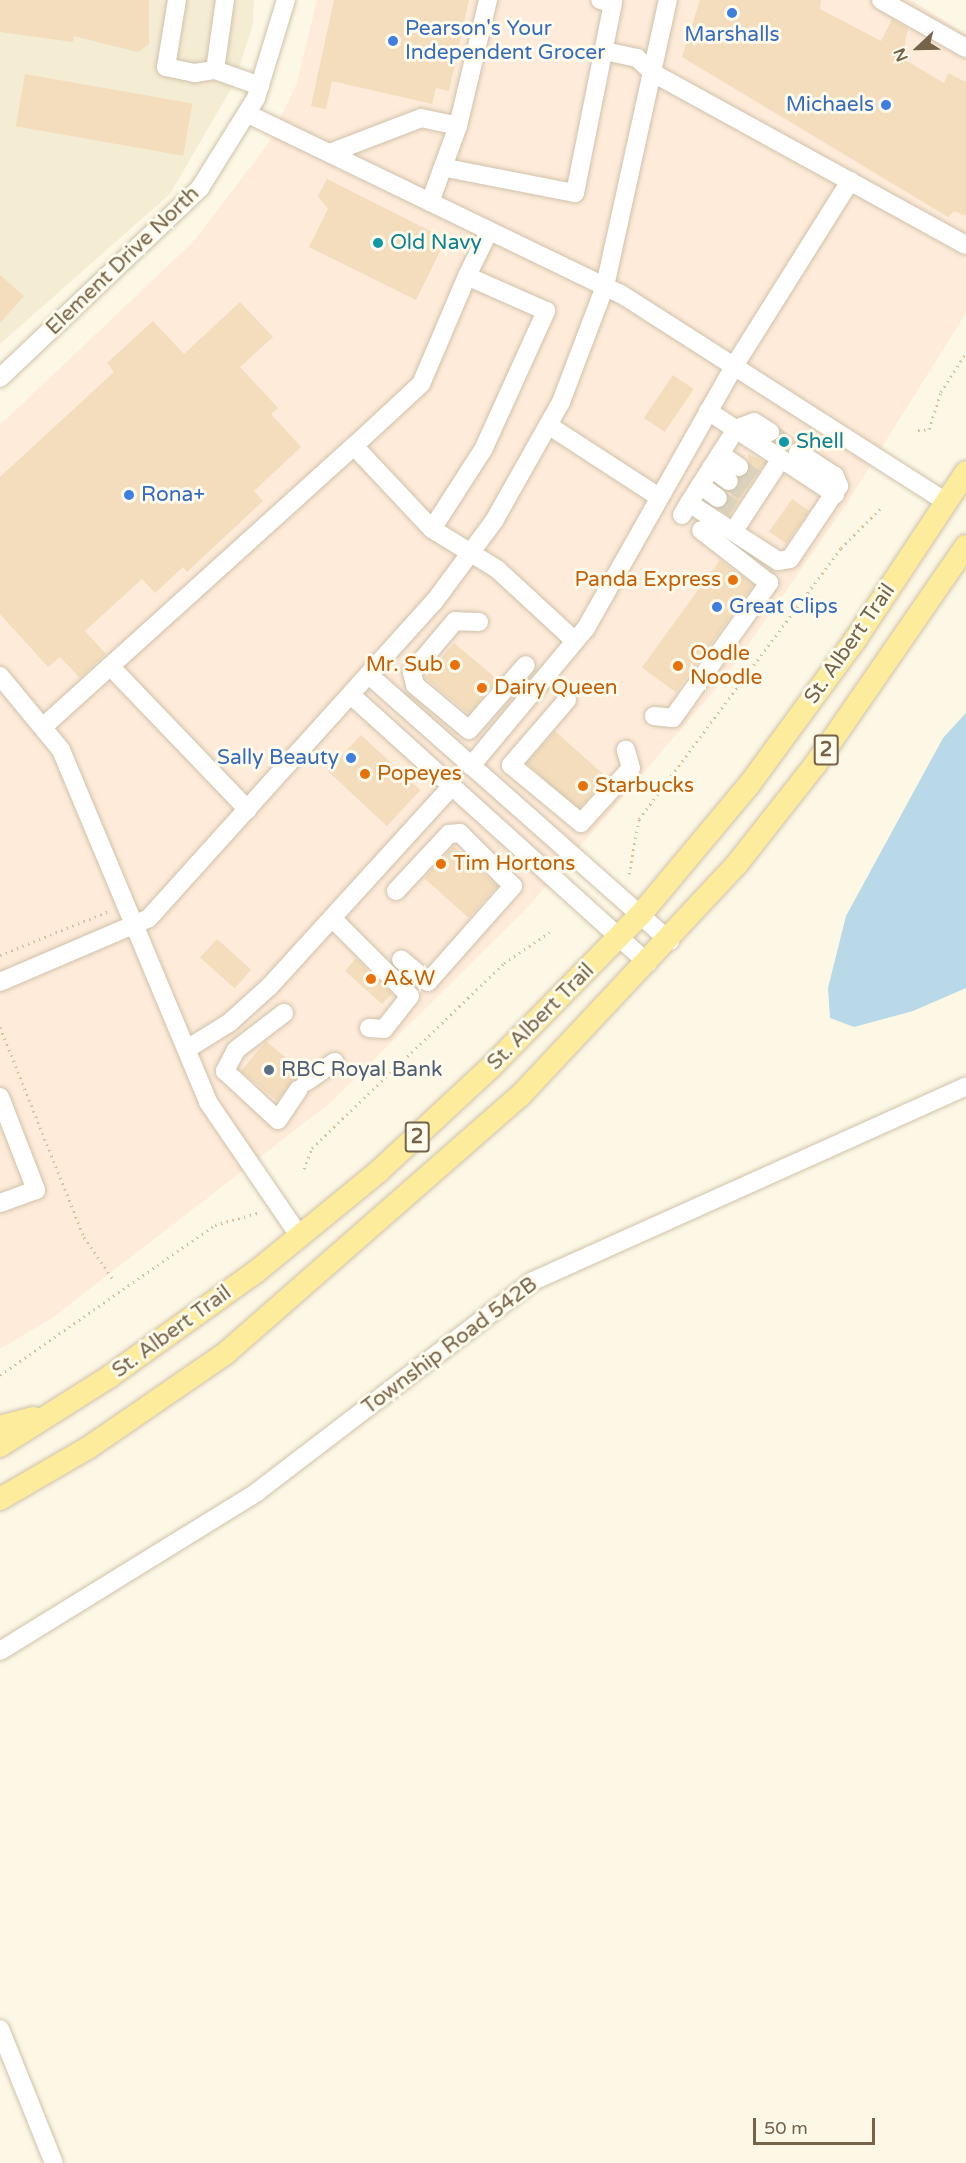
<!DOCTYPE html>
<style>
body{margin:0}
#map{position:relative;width:966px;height:2163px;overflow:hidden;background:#fdf8e6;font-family:"Varela Round",sans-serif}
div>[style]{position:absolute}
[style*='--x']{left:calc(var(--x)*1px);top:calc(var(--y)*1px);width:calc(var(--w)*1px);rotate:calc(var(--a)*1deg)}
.residential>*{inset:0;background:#f5ecd4}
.commercial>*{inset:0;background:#feebd9}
.water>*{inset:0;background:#b9d8e8}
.building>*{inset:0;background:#f3ddbc;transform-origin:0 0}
.minor-tunnel>*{height:18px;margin-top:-9px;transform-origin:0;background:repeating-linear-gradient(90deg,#dcd3bf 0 18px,transparent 0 27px)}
.path>*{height:3px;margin-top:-1.5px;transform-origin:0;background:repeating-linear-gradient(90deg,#d9c09f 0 1.5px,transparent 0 6px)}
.roads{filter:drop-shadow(0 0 2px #cfc2ab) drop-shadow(0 0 2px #cfc2ab)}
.minor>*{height:18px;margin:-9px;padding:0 9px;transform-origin:9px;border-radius:9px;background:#fff}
.major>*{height:22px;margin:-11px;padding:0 11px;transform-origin:11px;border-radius:11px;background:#fdec9c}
.dots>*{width:16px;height:16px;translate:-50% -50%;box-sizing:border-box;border:3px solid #fffbed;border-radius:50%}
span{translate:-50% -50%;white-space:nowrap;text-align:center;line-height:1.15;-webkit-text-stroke:6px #fffbed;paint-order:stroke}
.shield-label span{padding:2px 4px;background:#fffbed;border:2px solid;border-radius:4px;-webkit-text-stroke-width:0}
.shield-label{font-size:20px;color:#776349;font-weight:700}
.shop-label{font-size:21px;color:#366cbe}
.left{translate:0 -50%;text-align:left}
.right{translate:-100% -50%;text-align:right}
.culture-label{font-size:21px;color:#0d838f}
.street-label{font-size:21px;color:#776349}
.food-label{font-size:21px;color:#c56008}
.service-label{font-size:21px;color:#4e5e75}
.north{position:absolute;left:888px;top:18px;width:60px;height:60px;-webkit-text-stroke:4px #fffbed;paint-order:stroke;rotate:248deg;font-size:16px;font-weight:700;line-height:24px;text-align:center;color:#776349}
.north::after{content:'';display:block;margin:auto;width:21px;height:27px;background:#776349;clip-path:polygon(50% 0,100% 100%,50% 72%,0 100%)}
.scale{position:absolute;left:753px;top:2118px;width:122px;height:27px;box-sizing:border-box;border:3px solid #776349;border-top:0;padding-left:8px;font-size:18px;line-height:21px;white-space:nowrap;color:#776349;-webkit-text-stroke:4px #fffbed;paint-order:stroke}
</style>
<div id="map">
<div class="residential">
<div style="clip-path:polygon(0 0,254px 0,253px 24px,234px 84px,170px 194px,0 344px)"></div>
</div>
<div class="commercial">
<div style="clip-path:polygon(317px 0,911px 0,966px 34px,966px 313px,845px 506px,725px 678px,527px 908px,330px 1103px,52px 1318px,0 1349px,0 425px,194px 241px,268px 144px,297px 83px)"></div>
</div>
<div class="water">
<div style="clip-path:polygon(966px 713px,966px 988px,913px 1011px,854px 1027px,830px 1018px,828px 988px,846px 916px,943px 738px)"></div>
</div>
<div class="building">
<div style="clip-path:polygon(0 0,149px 0,149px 44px,138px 52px,74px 36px,73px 42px,0 32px)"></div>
<div style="clip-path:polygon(334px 0,469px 0,449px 91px,436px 88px,432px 104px,332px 81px,326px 109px,311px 106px)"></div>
<div style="clip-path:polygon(700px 0,821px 0,820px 9px,881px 41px,892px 19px,908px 28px,902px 58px,944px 83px,948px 73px,966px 82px,966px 216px,954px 211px,948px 217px,682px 57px)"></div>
<div style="left:25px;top:74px;width:170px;height:53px;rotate:10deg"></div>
<div style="clip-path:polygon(327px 179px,446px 239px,416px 300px,309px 247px,328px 209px,318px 196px)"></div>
<div style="clip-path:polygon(0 275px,24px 296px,0 323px)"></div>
<div style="clip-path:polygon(240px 302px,273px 337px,240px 367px,278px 408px,271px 414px,301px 447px,254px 491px,263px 501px,187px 572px,183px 567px,155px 593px,142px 579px,85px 631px,106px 654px,80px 678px,60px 657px,48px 667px,0 614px,0 477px,114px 372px,107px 363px,153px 321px,184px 354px)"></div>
<div style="left:673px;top:375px;width:25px;height:52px;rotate:34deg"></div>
<div style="clip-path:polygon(780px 428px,799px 441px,787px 449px,776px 442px)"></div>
<div style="clip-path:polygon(748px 454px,766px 462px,730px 516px,719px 509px,749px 473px)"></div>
<div style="left:792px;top:499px;width:21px;height:40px;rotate:35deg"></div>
<div style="left:720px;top:560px;width:42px;height:133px;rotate:36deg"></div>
<div style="left:454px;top:643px;width:57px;height:45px;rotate:40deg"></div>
<div style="left:555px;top:731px;width:70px;height:43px;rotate:42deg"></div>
<div style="left:361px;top:735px;width:81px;height:49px;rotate:43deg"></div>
<div style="left:453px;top:846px;width:60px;height:43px;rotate:42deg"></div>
<div style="left:217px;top:939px;width:46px;height:25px;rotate:42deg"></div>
<div style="clip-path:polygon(356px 958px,392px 994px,382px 1004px,345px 971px)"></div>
<div style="left:266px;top:1041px;width:47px;height:39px;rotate:40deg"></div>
</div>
<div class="minor-tunnel">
<div style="--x:770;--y:432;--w:34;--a:36"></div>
<div style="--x:739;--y:467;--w:22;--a:36"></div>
<div style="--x:729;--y:481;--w:23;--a:38"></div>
<div style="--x:718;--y:498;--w:23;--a:34"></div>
</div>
<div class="path">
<div style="--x:918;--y:430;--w:11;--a:-5"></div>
<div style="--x:929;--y:429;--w:39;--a:-72"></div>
<div style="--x:941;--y:392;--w:46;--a:-57.3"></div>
<div style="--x:629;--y:874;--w:56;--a:-79.7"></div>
<div style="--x:639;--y:819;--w:338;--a:-53.3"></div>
<div style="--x:841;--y:548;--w:58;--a:-45"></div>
<div style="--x:0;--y:955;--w:118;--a:-22"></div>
<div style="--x:0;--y:1027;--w:226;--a:68.2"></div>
<div style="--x:84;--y:1237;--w:53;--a:55.7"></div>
<div style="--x:304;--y:1169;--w:22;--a:-69"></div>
<div style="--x:312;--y:1148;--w:267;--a:-43.9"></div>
<div style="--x:504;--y:963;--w:55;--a:-34"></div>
<div style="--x:0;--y:1375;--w:262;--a:-34.9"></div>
<div style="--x:215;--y:1225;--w:44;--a:-15.9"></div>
</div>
<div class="roads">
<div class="minor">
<div style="--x:177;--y:0;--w:68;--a:99.3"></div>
<div style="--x:166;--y:67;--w:30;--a:12"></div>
<div style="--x:195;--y:73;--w:20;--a:-9"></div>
<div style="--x:215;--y:70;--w:48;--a:19.6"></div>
<div style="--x:881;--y:0;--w:98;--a:29.5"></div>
<div style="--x:604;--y:51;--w:34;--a:12"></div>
<div style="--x:637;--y:58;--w:22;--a:43"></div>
<div style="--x:653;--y:73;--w:357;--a:28.8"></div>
<div style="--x:215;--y:70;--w:71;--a:-81.9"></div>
<div style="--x:248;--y:114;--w:414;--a:25.8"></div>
<div style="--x:621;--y:294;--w:386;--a:32.6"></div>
<div style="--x:458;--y:126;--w:130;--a:-76.6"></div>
<div style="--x:330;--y:153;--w:97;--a:-21"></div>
<div style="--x:421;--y:118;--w:38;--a:12"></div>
<div style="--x:458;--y:126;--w:81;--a:110.2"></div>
<div style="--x:446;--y:168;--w:131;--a:11"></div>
<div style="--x:575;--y:193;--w:194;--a:-78.7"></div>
<div style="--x:613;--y:3;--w:13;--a:-167"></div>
<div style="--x:0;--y:378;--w:276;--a:-43.5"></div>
<div style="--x:200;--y:188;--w:106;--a:-58.1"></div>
<div style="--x:256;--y:98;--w:102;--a:-73"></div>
<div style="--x:708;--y:411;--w:152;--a:33.2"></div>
<div style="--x:548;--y:425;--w:132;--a:33"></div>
<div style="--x:354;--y:446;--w:91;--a:-42.8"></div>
<div style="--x:421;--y:384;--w:117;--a:-66.9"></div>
<div style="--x:720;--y:454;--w:23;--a:34"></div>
<div style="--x:711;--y:468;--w:22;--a:36"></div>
<div style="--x:700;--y:485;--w:22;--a:36"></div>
<div style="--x:689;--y:503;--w:88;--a:-57.6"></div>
<div style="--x:736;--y:429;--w:19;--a:-21"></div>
<div style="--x:754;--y:422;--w:19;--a:32"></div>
<div style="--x:682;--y:515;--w:14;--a:-60"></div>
<div style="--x:689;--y:503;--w:106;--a:33.1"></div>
<div style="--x:778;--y:561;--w:12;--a:-9"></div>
<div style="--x:790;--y:559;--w:88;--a:-56.1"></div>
<div style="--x:839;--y:486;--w:11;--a:-112"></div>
<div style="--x:835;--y:476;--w:44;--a:-147"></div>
<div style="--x:432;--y:529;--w:94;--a:-57.2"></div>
<div style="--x:483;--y:450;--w:153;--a:-65.6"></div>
<div style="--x:546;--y:311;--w:86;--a:-156.1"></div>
<div style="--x:467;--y:276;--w:50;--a:-63.9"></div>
<div style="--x:733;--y:532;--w:87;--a:-56.7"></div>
<div style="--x:479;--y:622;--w:24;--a:-178"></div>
<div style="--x:455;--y:621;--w:67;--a:130.1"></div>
<div style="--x:412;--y:672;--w:13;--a:77"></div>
<div style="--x:415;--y:685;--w:70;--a:39.8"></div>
<div style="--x:469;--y:730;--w:86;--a:-48.8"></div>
<div style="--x:110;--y:666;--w:199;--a:46.2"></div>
<div style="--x:369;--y:675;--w:402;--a:41.5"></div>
<div style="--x:0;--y:676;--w:96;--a:50.5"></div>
<div style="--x:61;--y:750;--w:381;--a:67.3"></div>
<div style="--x:208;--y:1102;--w:163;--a:55.7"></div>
<div style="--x:351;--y:695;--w:400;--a:42.1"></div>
<div style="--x:567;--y:700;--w:86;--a:130.7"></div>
<div style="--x:511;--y:765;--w:91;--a:39.6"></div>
<div style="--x:581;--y:823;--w:74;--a:-47.7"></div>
<div style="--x:631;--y:768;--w:19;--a:-106"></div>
<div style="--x:654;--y:716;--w:19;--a:6"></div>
<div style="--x:673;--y:718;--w:166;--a:-54.6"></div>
<div style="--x:769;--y:583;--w:86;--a:-142.1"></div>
<div style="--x:44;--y:726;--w:418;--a:-42.1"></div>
<div style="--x:354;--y:446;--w:114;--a:46.8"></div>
<div style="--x:432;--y:529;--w:76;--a:31.6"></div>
<div style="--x:497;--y:569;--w:106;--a:42.7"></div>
<div style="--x:471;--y:766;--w:180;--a:-50.2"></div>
<div style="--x:586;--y:628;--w:305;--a:-60.5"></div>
<div style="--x:736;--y:363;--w:215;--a:-57.9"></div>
<div style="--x:396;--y:891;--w:78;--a:-47.1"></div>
<div style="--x:449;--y:834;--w:11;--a:-5"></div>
<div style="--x:460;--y:833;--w:75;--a:45"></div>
<div style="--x:513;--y:886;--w:128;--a:131.5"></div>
<div style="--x:428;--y:982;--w:35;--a:-140"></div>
<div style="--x:332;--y:918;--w:110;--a:45"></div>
<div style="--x:410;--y:996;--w:42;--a:128.2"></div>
<div style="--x:384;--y:1029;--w:15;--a:-176"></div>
<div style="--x:0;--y:982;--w:162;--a:-23.2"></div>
<div style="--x:149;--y:918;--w:426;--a:-48"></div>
<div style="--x:434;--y:602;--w:101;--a:-53.5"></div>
<div style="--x:494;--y:521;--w:137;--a:-60.6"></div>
<div style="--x:561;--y:402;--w:124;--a:-69.2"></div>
<div style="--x:605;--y:286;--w:293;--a:-77.6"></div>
<div style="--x:284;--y:1013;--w:61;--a:142.4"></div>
<div style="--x:236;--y:1050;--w:24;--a:118"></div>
<div style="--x:225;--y:1071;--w:72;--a:42.8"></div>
<div style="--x:278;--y:1120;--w:37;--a:-56"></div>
<div style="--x:187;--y:1049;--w:49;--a:-31.8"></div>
<div style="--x:229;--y:1023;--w:55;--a:-42.1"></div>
<div style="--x:270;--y:986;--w:270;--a:-47.7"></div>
<div style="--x:306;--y:1082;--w:35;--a:-35"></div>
<div style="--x:0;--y:1097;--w:100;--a:68.8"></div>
<div style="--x:36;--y:1190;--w:38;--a:160"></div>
<div style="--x:0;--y:1651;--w:302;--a:-31.7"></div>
<div style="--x:257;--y:1492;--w:347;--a:-37.4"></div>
<div style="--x:533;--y:1281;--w:475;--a:-24.2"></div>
<div style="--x:0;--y:2029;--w:144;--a:68.1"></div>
</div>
<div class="major">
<div style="--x:0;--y:1427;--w:35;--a:-15"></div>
<div style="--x:0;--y:1446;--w:129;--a:-32.3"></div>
<div style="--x:109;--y:1377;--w:182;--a:-35.6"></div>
<div style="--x:257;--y:1271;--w:158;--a:-39.3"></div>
<div style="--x:379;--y:1171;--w:154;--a:-42.9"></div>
<div style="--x:492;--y:1066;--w:213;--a:-45.6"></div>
<div style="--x:641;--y:914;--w:168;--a:-50.1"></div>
<div style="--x:749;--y:785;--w:180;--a:-53.8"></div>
<div style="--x:855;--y:640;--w:201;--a:-56.5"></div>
<div style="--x:0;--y:1499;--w:102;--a:-30.1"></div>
<div style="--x:88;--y:1448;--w:168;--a:-34.5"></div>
<div style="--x:226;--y:1353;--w:390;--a:-41.2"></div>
<div style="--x:520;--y:1096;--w:318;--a:-46.9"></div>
<div style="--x:737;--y:864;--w:126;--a:-51.8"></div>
<div style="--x:815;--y:765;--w:266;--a:-55.4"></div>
</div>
</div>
<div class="dots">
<div style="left:732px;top:13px;background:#3f7fe0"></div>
<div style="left:393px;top:41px;background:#3f7fe0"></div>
<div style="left:886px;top:105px;background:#3f7fe0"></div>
<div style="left:378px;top:243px;background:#0f9aa8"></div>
<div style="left:784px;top:442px;background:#0f9aa8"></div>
<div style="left:129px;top:495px;background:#3f7fe0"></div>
<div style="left:733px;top:580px;background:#e8710a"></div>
<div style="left:717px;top:607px;background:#3f7fe0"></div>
<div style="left:455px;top:665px;background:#e8710a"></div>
<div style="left:678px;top:666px;background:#e8710a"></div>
<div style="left:482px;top:688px;background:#e8710a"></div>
<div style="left:351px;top:758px;background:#3f7fe0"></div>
<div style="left:365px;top:774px;background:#e8710a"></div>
<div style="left:583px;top:786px;background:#e8710a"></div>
<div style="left:441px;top:864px;background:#e8710a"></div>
<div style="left:371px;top:979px;background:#e8710a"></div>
<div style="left:269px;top:1070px;background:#5c6f8a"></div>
</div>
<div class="shield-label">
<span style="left:826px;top:750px">2</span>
<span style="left:417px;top:1137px">2</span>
</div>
<div class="shop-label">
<span class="left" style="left:405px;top:41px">Pearson's Your<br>Independent Grocer</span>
<span style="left:732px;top:35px">Marshalls</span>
<span class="right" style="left:874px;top:105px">Michaels</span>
<span class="left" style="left:141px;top:495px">Rona+</span>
<span class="left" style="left:729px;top:607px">Great Clips</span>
<span class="right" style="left:339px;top:758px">Sally Beauty</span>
</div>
<div class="culture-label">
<span class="left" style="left:390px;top:243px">Old Navy</span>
<span class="left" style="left:796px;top:442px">Shell</span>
</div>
<div class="street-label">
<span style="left:123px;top:261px;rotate:-44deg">Element Drive North</span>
<span style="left:850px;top:644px;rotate:-55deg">St. Albert Trail</span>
<span style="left:541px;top:1017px;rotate:-45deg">St. Albert Trail</span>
<span style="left:172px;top:1332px;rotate:-36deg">St. Albert Trail</span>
<span style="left:450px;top:1346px;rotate:-37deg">Township Road 542B</span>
</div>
<div class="food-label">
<span class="right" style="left:721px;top:580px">Panda Express</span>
<span class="left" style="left:690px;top:666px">Oodle<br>Noodle</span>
<span class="right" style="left:443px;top:665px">Mr. Sub</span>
<span class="left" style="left:494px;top:688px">Dairy Queen</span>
<span class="left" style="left:377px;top:774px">Popeyes</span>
<span class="left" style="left:595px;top:786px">Starbucks</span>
<span class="left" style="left:453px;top:864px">Tim Hortons</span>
<span class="left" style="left:383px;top:979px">A&amp;W</span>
</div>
<div class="service-label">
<span class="left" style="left:281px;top:1070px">RBC Royal Bank</span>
</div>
<div class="north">N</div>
<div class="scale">50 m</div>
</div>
